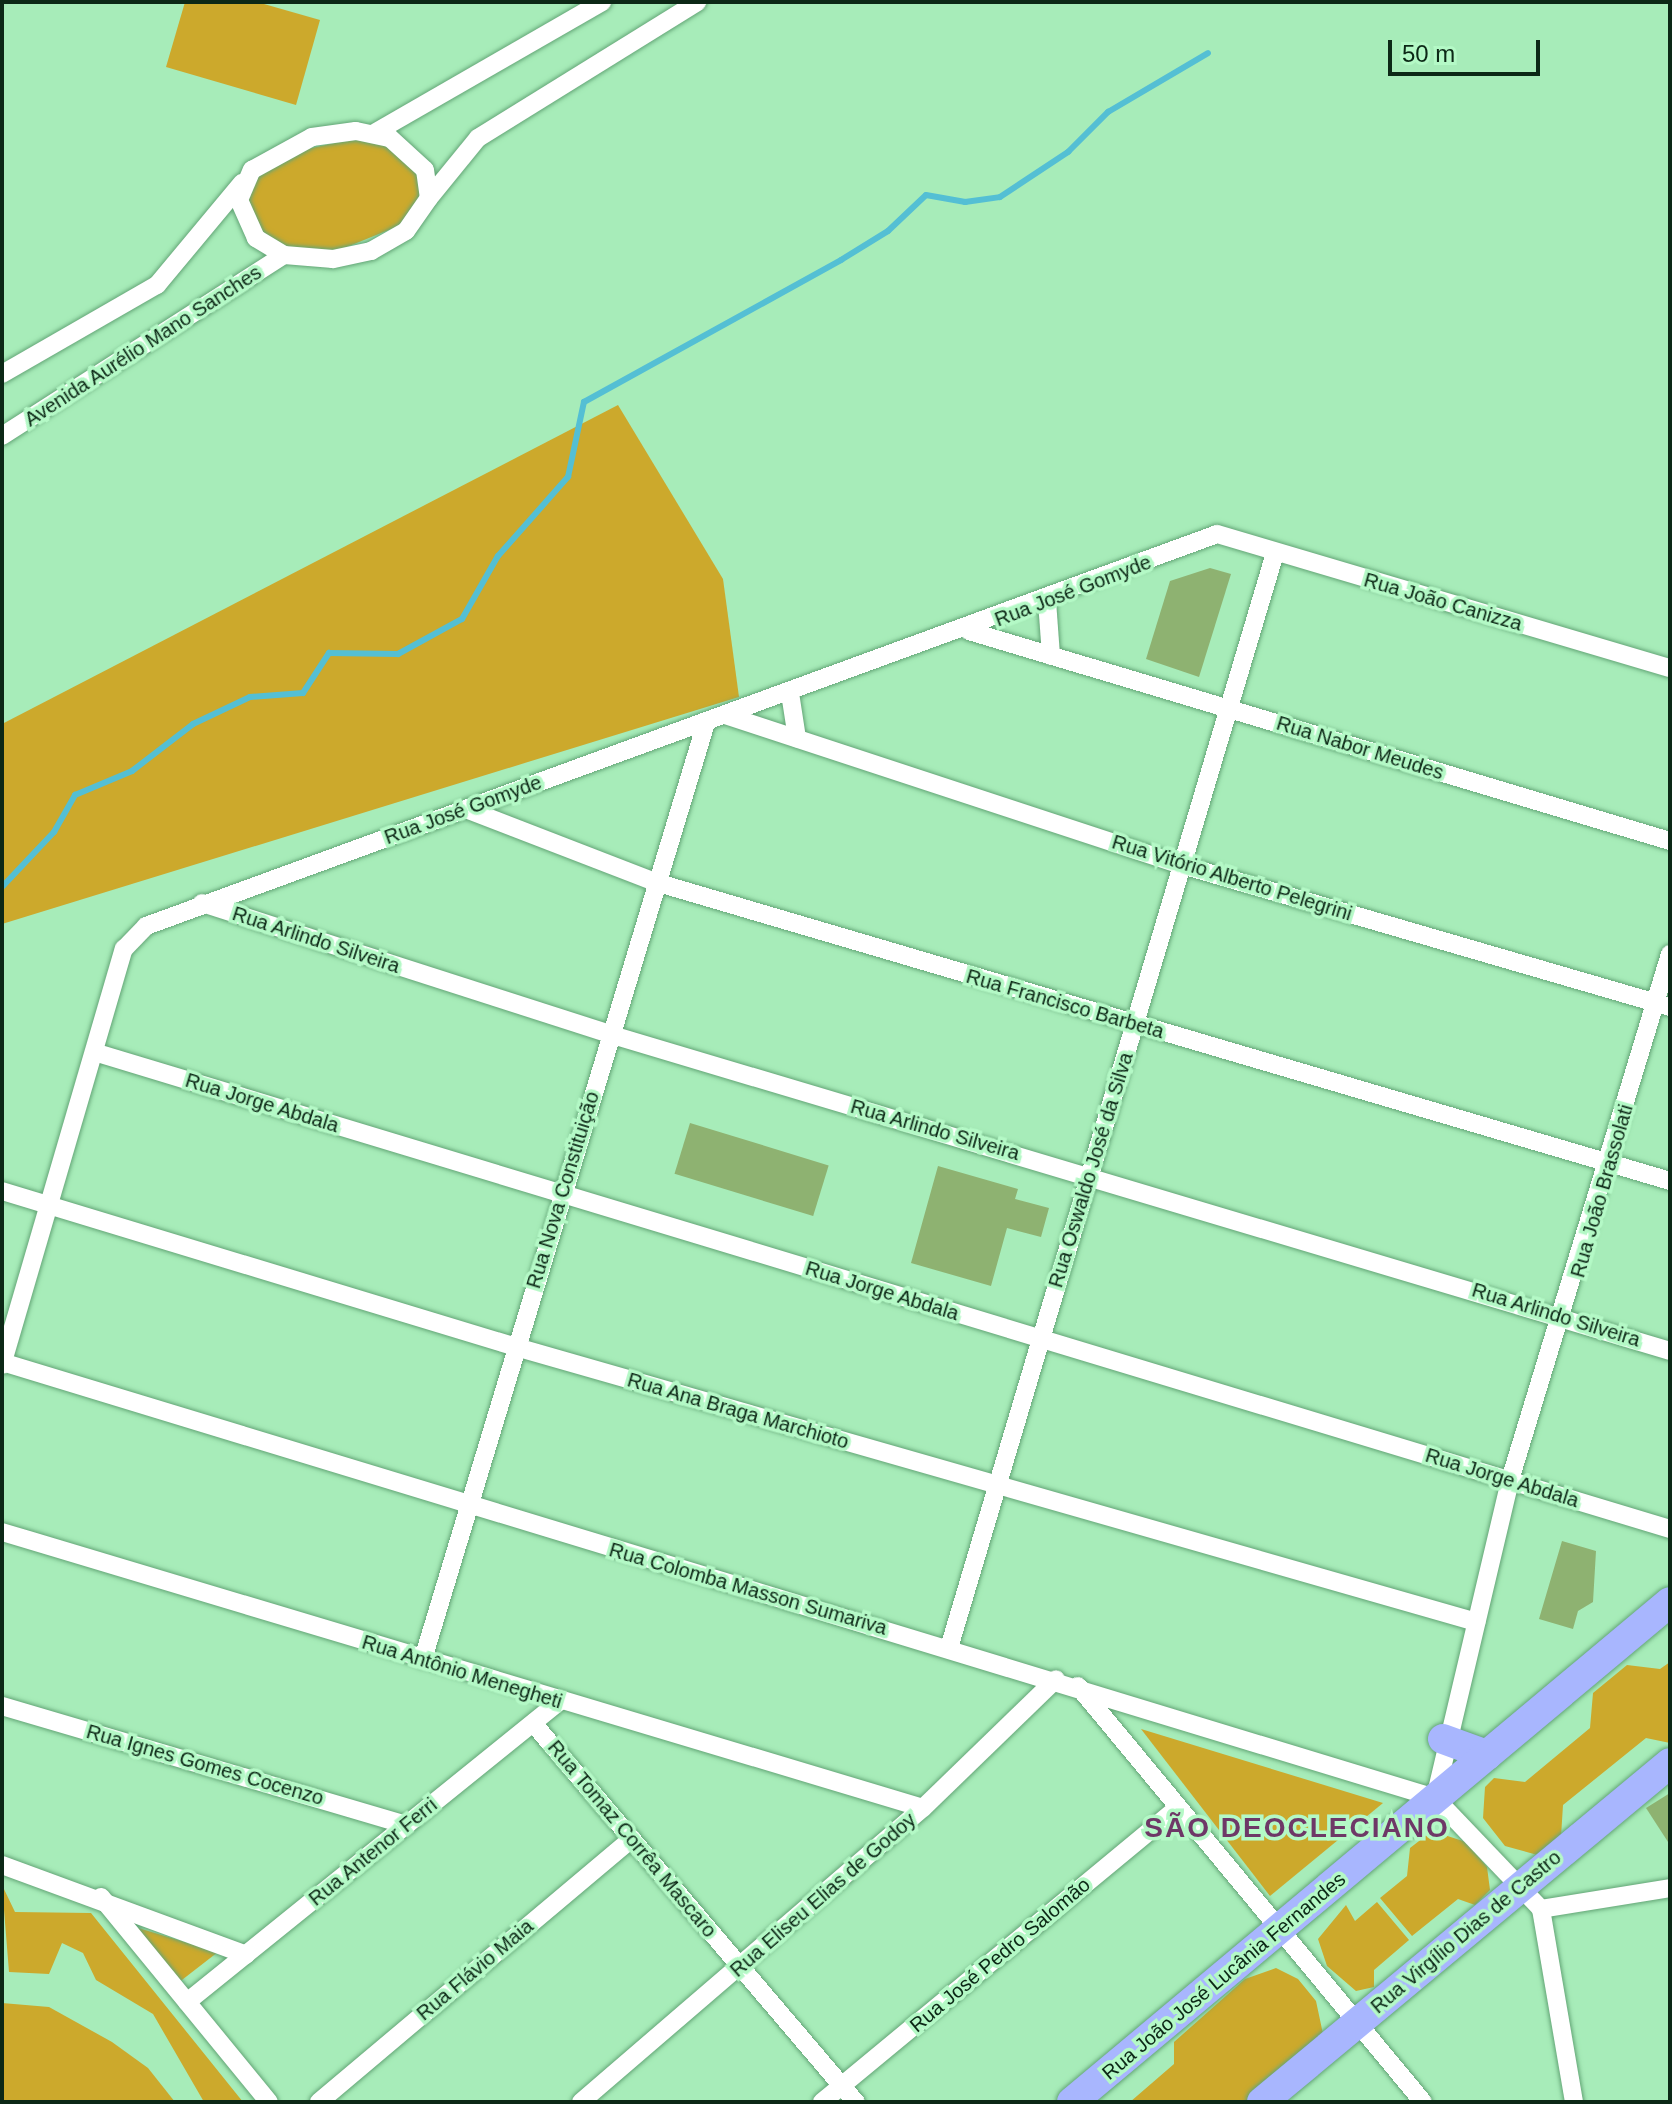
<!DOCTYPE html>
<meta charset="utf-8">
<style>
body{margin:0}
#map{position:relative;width:1672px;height:2104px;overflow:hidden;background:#a7ecb9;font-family:Arial,sans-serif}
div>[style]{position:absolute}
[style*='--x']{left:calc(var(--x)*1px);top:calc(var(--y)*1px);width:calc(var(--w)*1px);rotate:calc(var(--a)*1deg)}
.green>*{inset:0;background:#cca92c}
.stream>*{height:6px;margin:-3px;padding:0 3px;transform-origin:3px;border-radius:3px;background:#54bfd4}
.building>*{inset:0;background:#8eb271;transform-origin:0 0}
.roads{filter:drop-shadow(0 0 2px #63a576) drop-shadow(0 0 2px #63a576)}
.street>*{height:18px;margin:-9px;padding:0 9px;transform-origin:9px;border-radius:9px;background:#fff}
.primary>*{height:30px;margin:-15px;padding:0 15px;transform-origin:15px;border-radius:15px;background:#a8b6fe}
span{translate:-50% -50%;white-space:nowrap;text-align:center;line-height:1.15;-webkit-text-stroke:7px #b4f9c6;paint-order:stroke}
.street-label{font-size:20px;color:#0c2816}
.district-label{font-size:28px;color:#6e3867;font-weight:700;letter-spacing:2px}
.frame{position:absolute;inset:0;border:4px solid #0c2816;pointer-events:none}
.scale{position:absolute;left:1388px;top:40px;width:152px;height:36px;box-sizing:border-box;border:4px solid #0c2816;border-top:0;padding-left:10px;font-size:24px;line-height:28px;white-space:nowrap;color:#0c2816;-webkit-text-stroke:6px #b4f9c6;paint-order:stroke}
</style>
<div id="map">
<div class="green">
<div style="clip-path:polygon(185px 2px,257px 2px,320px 20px,296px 105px,166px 67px)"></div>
<div style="clip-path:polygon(358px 138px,386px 142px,420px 174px,424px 196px,401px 225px,332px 253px,287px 249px,254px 228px,247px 200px,259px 171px,293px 152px)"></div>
<div style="clip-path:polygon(618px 405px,723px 579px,739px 697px,2px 924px,2px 724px)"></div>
<div style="clip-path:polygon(1670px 1662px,1670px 1743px,1646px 1738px,1563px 1805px,1561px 1837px,1541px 1856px,1505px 1846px,1483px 1818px,1485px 1787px,1494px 1778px,1525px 1782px,1590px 1728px,1593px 1693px,1627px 1665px,1660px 1669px)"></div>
<div style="clip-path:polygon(1141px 1729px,1383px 1803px,1270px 1896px)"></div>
<div style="clip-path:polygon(1432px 1831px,1466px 1842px,1487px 1867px,1490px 1890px,1475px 1905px,1458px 1899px,1412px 1936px,1380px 1898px,1407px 1876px,1410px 1848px)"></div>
<div style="clip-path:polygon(2px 1885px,15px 1912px,91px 1913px,243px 2102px,204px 2102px,153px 2014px,96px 1980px,83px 1953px,62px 1943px,49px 1974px,9px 1972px)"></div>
<div style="clip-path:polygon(1377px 1902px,1409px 1940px,1374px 1970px,1374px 1987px,1356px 1991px,1327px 1966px,1318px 1939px,1346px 1905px,1355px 1921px)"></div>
<div style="clip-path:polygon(135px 1927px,218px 1952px,178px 1983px)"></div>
<div style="clip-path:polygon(1276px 1968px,1298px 1979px,1316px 2001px,1323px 2034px,1250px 2102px,1130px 2102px,1174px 2064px,1174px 2042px,1245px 1979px)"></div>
<div style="clip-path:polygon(2px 2003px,49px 2007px,112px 2042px,148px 2068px,175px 2102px,2px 2102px)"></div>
</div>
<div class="stream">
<div style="--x:2;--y:887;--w:76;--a:-46.6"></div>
<div style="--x:54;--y:832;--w:43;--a:-60.4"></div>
<div style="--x:75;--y:795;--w:62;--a:-22.8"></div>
<div style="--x:132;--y:771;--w:77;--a:-37.6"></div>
<div style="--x:193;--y:724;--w:63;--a:-25.3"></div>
<div style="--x:250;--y:697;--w:53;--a:-4.3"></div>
<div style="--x:303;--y:693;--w:48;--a:-57"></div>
<div style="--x:329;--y:653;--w:69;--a:0.8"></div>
<div style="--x:398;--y:654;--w:73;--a:-28.7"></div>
<div style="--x:462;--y:619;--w:73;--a:-60.3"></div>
<div style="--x:498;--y:556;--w:106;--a:-48.5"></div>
<div style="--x:568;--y:477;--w:77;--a:-78"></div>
<div style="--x:584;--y:402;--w:294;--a:-28.9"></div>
<div style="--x:841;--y:260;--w:55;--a:-31.7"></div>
<div style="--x:888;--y:231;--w:52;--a:-43.5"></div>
<div style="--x:926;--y:195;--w:40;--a:10"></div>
<div style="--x:965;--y:202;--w:35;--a:-8"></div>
<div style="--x:1000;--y:197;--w:82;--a:-33.5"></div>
<div style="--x:1068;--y:152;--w:57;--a:-45"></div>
<div style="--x:1108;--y:112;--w:116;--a:-30.5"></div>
</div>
<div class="building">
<div style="clip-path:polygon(1210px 568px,1231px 574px,1199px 677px,1146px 659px,1170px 581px)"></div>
<div style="left:690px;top:1123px;width:145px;height:53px;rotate:17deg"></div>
<div style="clip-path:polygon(938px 1166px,1018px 1189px,1015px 1199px,1049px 1208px,1041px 1237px,1007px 1228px,991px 1286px,911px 1263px)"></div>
<div style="clip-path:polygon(1562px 1541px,1596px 1551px,1593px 1602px,1578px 1611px,1573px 1629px,1539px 1619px)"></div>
<div style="clip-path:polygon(1670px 1793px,1670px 1845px,1646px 1808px)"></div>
</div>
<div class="roads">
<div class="street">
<div style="--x:356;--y:131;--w:35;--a:12"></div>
<div style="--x:390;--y:138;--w:47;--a:42.4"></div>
<div style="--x:425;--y:170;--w:28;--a:82"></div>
<div style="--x:429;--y:198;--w:40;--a:124.9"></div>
<div style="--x:406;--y:231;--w:40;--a:150.3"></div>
<div style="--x:371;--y:251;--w:39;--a:168"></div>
<div style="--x:333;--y:259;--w:49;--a:-175.3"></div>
<div style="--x:284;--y:255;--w:33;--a:-149"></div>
<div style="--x:256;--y:238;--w:42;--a:-114.1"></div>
<div style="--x:239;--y:200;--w:33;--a:-67"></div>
<div style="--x:252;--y:170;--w:68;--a:-28.8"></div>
<div style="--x:312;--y:137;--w:44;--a:-7.8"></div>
<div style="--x:376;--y:132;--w:261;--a:-29.9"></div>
<div style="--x:429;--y:198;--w:77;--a:-50.8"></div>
<div style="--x:478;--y:138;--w:258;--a:-31.8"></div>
<div style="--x:2;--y:374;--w:179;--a:-29.9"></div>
<div style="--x:157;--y:285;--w:133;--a:-50.2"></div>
<div style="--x:2;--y:436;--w:335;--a:-32.7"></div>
<div style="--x:1047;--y:601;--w:55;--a:85.8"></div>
<div style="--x:969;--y:631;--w:732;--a:16.68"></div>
<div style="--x:790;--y:693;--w:46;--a:81.2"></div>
<div style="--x:725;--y:715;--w:481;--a:18.2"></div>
<div style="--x:1182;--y:865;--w:508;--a:16.22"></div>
<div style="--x:466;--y:809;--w:203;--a:21.1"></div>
<div style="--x:655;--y:882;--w:1058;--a:16.41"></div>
<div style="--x:202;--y:903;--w:428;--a:17.8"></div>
<div style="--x:609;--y:1034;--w:1107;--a:16.63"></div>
<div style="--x:94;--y:1052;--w:1647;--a:16.84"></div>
<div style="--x:2;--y:1191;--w:537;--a:16.88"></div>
<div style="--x:516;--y:1347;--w:999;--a:15.98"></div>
<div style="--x:2;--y:1362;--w:1498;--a:16.92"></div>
<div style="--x:1435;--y:1798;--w:153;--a:46.3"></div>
<div style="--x:1541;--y:1909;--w:196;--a:80.3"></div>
<div style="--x:2;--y:1365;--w:434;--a:-73.7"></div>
<div style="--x:124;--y:949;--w:32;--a:-46"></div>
<div style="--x:146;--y:926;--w:1140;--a:-20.1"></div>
<div style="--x:1217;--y:534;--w:472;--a:16.5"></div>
<div style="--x:2;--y:1532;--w:961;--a:16.68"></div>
<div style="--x:949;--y:1648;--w:1142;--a:-73.42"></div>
<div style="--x:423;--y:1659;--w:978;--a:-73.18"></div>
<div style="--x:1078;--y:1686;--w:540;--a:50.33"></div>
<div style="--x:2;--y:1706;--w:422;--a:16.4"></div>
<div style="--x:533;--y:1723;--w:498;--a:49.6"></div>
<div style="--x:1435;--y:1798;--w:327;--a:-76.7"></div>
<div style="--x:1510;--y:1480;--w:550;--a:-73.08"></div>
<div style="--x:2;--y:1865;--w:260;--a:20.2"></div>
<div style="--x:101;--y:1897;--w:265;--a:50.7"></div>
<div style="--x:1541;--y:1909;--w:131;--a:-9.2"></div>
<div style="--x:187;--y:2002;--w:478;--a:-38.9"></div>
<div style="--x:319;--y:2102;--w:409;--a:-40.1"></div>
<div style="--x:581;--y:2102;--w:451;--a:-40.7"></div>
<div style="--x:923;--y:1808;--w:185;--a:-44.1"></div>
<div style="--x:822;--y:2102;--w:462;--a:-39.6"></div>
</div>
<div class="primary">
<div style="--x:1443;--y:1739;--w:47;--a:20"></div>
<div style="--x:1072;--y:2102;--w:779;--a:-39.9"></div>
<div style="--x:1262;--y:2102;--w:530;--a:-39.72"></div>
</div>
</div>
<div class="street-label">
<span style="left:143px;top:346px;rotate:-33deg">Avenida Aurélio Mano Sanches</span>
<span style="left:1073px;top:591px;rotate:-21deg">Rua José Gomyde</span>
<span style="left:1443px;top:602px;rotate:16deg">Rua João Canizza</span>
<span style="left:1360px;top:748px;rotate:17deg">Rua Nabor Meudes</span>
<span style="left:463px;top:810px;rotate:-20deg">Rua José Gomyde</span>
<span style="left:1232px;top:878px;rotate:17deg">Rua Vitório Alberto Pelegrini</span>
<span style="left:316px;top:940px;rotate:18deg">Rua Arlindo Silveira</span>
<span style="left:1065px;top:1004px;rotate:16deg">Rua Francisco Barbeta</span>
<span style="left:262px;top:1103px;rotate:17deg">Rua Jorge Abdala</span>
<span style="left:935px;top:1130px;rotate:16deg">Rua Arlindo Silveira</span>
<span style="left:1091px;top:1170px;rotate:-73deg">Rua Oswaldo José da Silva</span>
<span style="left:563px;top:1190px;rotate:-73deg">Rua Nova Constituição</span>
<span style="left:1602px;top:1191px;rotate:-74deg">Rua João Brassolati</span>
<span style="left:882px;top:1291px;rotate:17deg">Rua Jorge Abdala</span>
<span style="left:1556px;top:1315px;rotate:17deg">Rua Arlindo Silveira</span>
<span style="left:738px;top:1411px;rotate:16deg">Rua Ana Braga Marchioto</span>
<span style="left:1502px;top:1478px;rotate:17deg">Rua Jorge Abdala</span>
<span style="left:748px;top:1589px;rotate:16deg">Rua Colomba Masson Sumariva</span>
<span style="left:462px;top:1672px;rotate:17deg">Rua Antônio Menegheti</span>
<span style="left:205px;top:1765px;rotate:16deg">Rua Ignes Gomes Cocenzo</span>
<span style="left:632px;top:1839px;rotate:50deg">Rua Tomaz Corrêa Mascaro</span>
<span style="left:373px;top:1852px;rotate:-39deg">Rua Antenor Ferri</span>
<span style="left:823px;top:1895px;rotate:-41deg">Rua Eliseu Elias de Godoy</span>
<span style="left:1466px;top:1932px;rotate:-40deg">Rua Virgílio Dias de Castro</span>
<span style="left:1000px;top:1955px;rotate:-40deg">Rua José Pedro Salomão</span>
<span style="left:475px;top:1970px;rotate:-40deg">Rua Flávio Maia</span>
<span style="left:1224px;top:1976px;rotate:-40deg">Rua João José Lucânia Fernandes</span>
</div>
<div class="district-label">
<span style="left:1297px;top:1828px">SÃO DEOCLECIANO</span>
</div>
<div class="frame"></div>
<div class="scale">50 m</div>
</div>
